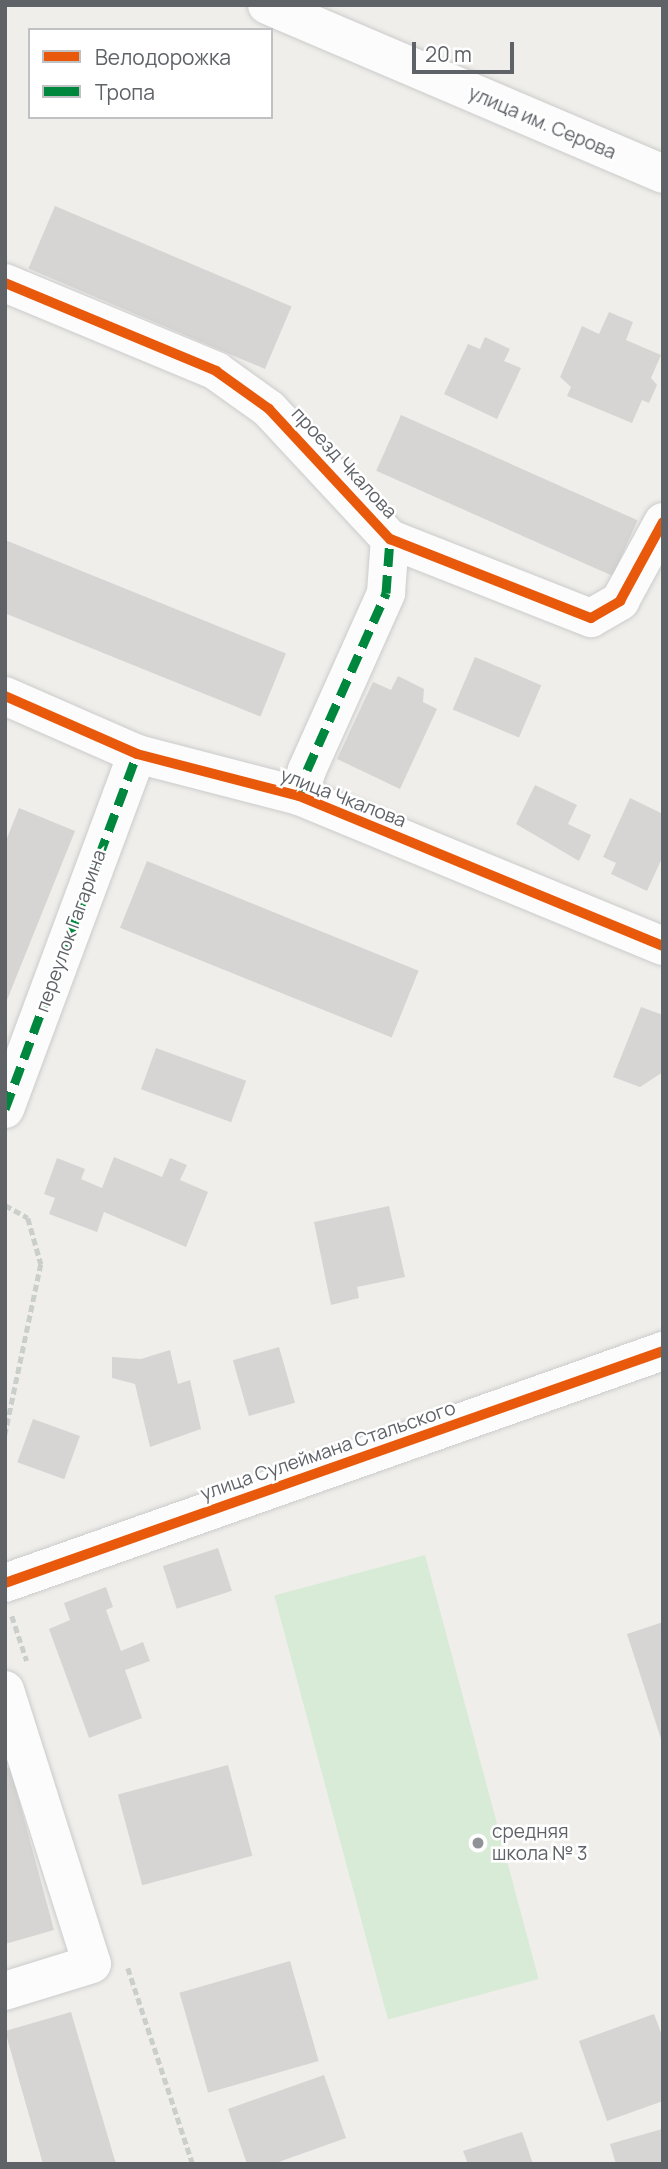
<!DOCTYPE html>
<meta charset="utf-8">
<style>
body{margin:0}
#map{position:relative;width:668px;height:2169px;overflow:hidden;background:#efeeea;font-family:Manrope,sans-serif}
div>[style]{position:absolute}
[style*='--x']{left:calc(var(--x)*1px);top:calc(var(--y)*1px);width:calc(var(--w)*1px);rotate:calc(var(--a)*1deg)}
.green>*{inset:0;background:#d8ebd6;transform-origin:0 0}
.building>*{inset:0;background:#d6d5d3;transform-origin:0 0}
.path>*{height:4.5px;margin-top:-2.25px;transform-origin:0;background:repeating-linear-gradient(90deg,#cacfcc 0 7px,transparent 0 10.5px)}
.roads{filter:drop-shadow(0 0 2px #cbcccc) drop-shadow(0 0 2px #cbcccc)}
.minor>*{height:38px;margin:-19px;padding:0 19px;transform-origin:19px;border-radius:19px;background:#fdfcfc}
.quiet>*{height:9px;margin-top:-4.5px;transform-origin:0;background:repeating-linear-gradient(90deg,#00873e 0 18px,transparent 0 27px)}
.cycleway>*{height:10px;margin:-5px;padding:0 5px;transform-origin:5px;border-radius:5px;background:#e8590c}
.dots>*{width:19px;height:19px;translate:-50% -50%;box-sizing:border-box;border:4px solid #fff;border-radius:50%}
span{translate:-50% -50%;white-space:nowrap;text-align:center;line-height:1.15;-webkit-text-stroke:5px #fff;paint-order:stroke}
.street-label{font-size:19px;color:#5f6368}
.poi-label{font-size:19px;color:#5f6368}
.left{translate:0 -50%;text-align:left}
.frame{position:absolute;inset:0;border:7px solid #5f6368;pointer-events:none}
.legend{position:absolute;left:28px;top:28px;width:245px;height:91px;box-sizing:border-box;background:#fff;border:2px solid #bfc1c3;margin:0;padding:9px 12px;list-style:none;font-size:21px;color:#5f6368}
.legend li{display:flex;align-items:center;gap:14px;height:35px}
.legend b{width:35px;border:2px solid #bfc1c3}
.scale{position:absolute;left:412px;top:42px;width:102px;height:32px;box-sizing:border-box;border:4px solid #5f6368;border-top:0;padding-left:9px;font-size:21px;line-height:24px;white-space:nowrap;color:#5f6368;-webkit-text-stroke:5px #fff;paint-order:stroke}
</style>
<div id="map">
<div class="green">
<div style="left:425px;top:1555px;width:439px;height:156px;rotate:75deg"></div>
</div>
<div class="building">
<div style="left:55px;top:206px;width:257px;height:68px;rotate:23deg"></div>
<div style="clip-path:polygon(609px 312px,633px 322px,626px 340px,661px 355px,651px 378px,657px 385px,649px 403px,642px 400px,632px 423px,567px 396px,571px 387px,560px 377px,582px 326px,599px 334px)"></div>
<div style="clip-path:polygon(485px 337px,510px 349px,504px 361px,521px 368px,497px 419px,444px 394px,468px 344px,480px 349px)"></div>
<div style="left:401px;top:415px;width:259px;height:61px;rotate:24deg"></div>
<div style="left:5px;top:540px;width:303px;height:68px;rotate:22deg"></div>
<div style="left:475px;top:657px;width:72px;height:57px;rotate:23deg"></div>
<div style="clip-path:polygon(398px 676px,424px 689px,423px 702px,437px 709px,400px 789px,337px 759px,373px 682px,391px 690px)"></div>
<div style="clip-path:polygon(535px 785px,577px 805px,568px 824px,591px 835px,579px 861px,516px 824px)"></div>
<div style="clip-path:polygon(630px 798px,663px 814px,663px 856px,647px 891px,611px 874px,616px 863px,603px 857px)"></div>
<div style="clip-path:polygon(19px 808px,75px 831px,5px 1005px,5px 843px)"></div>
<div style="left:147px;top:861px;width:293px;height:72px;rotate:22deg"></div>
<div style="clip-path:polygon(641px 1007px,663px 1015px,663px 1072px,640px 1087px,613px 1077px)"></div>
<div style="left:156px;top:1048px;width:96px;height:44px;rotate:20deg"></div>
<div style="clip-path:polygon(114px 1157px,162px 1177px,170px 1158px,187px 1165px,180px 1180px,208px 1192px,186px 1247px,104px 1212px,97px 1232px,49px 1214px,55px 1198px,44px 1194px,57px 1158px,85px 1169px,81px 1179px,102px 1188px)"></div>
<div style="clip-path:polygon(389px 1206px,405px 1277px,357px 1287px,359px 1298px,331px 1305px,314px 1222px)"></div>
<div style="left:279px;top:1347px;width:58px;height:48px;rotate:74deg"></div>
<div style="clip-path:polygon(170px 1350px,178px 1384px,190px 1380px,201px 1429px,150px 1447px,135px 1384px,112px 1378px,112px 1357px,141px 1359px)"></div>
<div style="left:33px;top:1419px;width:50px;height:46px;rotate:20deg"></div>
<div style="left:218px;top:1548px;width:45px;height:58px;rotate:72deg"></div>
<div style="clip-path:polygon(106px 1587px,113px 1607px,106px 1610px,121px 1651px,143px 1642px,150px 1661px,125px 1670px,142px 1718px,89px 1738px,49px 1629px,70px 1620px,64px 1603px)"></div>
<div style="clip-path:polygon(663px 1622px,663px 1742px,662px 1742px,627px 1634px)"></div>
<div style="left:228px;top:1765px;width:94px;height:114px;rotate:75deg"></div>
<div style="clip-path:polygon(10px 1767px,54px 1930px,5px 1944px,5px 1769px)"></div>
<div style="left:290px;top:1961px;width:104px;height:115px;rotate:74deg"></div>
<div style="clip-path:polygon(71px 2012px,116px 2164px,43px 2164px,5px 2031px)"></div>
<div style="clip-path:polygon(654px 2014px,663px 2038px,663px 2101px,607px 2121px,579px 2041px)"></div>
<div style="clip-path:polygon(324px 2075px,346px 2138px,273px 2164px,247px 2164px,228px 2109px)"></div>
<div style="clip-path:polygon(662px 2129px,663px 2164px,616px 2164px,610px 2144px)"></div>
<div style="clip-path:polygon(522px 2132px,533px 2164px,468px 2164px,463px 2151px)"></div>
</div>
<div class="path">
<div style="--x:5;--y:1205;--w:26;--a:29"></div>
<div style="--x:28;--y:1218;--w:48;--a:74.2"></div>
<div style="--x:41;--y:1264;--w:175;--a:101.9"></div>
<div style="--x:12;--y:1616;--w:47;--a:71.6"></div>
<div style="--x:128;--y:1968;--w:206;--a:71.7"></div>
</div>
<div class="roads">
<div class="minor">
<div style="--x:267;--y:5;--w:431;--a:23.1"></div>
<div style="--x:5;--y:283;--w:229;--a:22.6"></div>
<div style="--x:216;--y:371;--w:65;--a:35.6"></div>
<div style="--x:269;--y:409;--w:178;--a:47.1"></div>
<div style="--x:390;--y:539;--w:216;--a:21.5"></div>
<div style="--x:591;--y:618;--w:34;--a:-30"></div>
<div style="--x:620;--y:601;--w:90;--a:-61.4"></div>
<div style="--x:5;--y:696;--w:144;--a:23.7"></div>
<div style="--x:137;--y:754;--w:167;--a:14.5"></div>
<div style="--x:299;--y:796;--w:394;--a:22.4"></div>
<div style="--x:299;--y:796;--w:27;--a:-73"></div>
<div style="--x:307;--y:770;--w:194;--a:-65.9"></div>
<div style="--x:386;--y:593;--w:54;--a:-85.8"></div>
<div style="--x:5;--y:1109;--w:379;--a:-69.6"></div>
<div style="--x:5;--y:1583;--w:698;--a:-19.42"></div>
<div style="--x:5;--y:1690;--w:287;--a:72.4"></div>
<div style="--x:92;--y:1964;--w:91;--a:162.8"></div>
</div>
</div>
<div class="quiet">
<div style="--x:299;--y:796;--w:27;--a:-73"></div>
<div style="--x:307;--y:770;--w:194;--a:-65.9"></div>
<div style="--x:386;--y:593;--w:54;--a:-85.8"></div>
<div style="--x:5;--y:1109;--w:379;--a:-69.6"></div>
</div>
<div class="cycleway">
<div style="--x:5;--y:283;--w:229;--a:22.6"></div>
<div style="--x:216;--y:371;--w:65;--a:35.6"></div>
<div style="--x:269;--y:409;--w:178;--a:47.1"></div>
<div style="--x:390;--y:539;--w:216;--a:21.5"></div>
<div style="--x:591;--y:618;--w:34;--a:-30"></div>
<div style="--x:620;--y:601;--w:90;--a:-61.4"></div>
<div style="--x:5;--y:696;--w:144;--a:23.7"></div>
<div style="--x:137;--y:754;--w:167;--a:14.5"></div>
<div style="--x:299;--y:796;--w:394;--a:22.4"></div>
<div style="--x:5;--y:1583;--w:698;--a:-19.42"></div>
</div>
<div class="dots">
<div style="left:478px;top:1843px;background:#919496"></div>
</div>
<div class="street-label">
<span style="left:542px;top:123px;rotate:23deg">улица им. Серова</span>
<span style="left:344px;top:463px;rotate:47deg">проезд Чкалова</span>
<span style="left:343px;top:798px;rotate:21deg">улица Чкалова</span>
<span style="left:71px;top:931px;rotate:-70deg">переулок Гагарина</span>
<span style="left:328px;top:1451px;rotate:-19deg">улица Сулеймана Стальского</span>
</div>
<div class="poi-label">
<span class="left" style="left:492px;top:1843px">средняя<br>школа № 3</span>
</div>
<div class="frame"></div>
<ul class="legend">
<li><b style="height:9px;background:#e8590c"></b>Велодорожка</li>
<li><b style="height:9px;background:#00873e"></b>Тропа</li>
</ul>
<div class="scale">20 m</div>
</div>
